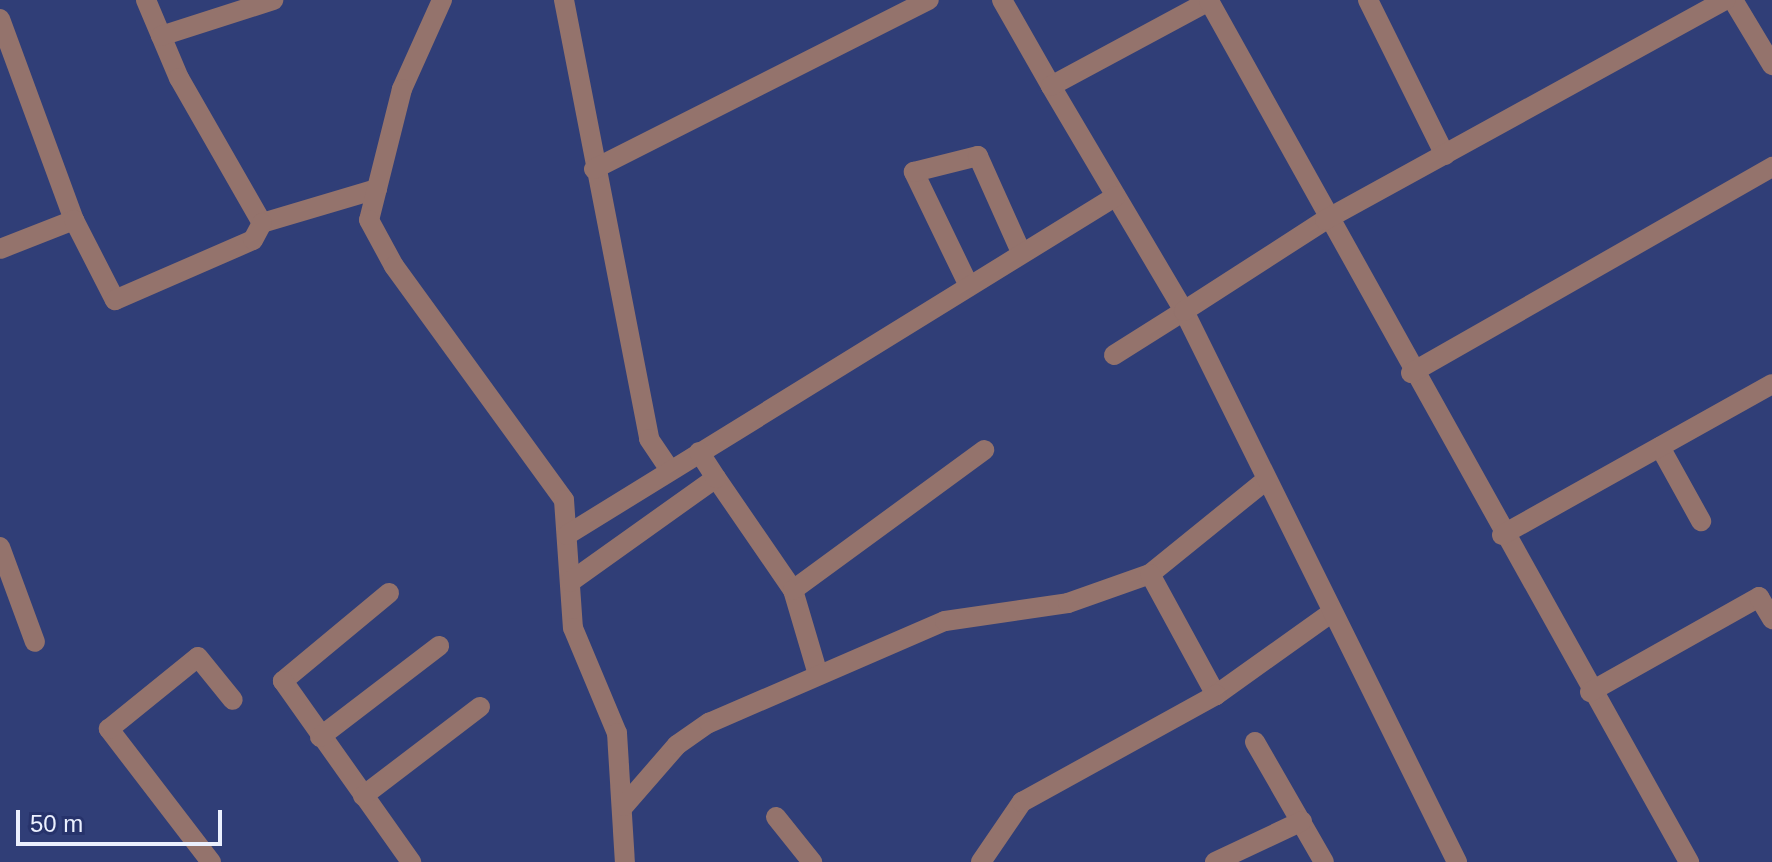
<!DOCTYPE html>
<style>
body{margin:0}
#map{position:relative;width:1772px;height:862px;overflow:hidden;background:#303e77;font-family:Helvetica,sans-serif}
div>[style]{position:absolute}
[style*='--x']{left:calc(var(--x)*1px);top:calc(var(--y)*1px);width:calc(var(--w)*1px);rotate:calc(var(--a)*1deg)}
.minor>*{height:20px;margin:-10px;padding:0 10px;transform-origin:10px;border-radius:10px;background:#94736c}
span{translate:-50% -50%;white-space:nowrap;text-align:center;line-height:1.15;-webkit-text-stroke:8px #27336b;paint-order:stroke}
.scale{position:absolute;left:16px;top:810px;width:206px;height:36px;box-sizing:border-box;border:4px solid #ebf0fe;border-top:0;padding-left:10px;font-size:24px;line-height:28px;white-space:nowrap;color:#ebf0fe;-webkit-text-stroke:6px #27336b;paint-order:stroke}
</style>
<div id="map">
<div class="minor">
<div style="--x:146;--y:0;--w:85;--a:67.1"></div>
<div style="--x:179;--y:78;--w:167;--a:60.2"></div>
<div style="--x:262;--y:223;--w:120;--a:-16.5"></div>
<div style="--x:442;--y:0;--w:98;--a:114.2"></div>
<div style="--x:402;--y:89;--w:135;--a:104.1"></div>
<div style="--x:369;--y:220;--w:52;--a:61.5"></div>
<div style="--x:394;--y:266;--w:289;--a:54"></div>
<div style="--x:564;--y:500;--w:128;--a:86"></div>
<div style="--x:573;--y:628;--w:114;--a:67.3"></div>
<div style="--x:617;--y:733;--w:129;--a:86.5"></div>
<div style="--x:564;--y:0;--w:447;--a:79"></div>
<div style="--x:649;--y:439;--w:37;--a:56"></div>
<div style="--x:1002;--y:0;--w:99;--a:60.3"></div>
<div style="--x:1368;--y:0;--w:173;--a:63.6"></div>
<div style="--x:1733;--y:0;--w:76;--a:59"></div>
<div style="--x:0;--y:19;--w:214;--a:69.8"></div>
<div style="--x:74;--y:220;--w:79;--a:158.6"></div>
<div style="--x:161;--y:36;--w:118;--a:-17.8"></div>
<div style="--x:594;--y:169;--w:375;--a:-26.8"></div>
<div style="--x:74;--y:220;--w:90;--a:62.9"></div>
<div style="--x:115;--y:300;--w:150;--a:-23.5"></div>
<div style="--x:253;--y:240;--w:19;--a:-62"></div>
<div style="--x:969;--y:286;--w:127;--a:-115.8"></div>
<div style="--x:914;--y:172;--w:66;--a:-14"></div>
<div style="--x:978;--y:156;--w:105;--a:65.9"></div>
<div style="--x:1114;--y:355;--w:83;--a:-32.2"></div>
<div style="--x:1184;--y:311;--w:261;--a:-120.6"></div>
<div style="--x:1051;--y:86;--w:179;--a:-28.3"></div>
<div style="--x:1209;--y:1;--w:986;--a:60.86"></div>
<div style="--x:1411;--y:373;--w:416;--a:-29.7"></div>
<div style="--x:1660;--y:447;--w:85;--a:61"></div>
<div style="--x:716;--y:478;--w:136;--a:55.5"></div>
<div style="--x:793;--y:590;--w:84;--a:73.5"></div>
<div style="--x:567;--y:535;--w:645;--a:-31.69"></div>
<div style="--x:1502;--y:535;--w:309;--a:-29.2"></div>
<div style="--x:0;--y:547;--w:101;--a:69.8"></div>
<div style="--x:1150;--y:574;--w:148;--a:-39"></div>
<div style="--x:570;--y:582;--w:179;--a:-35.5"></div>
<div style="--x:716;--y:478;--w:31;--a:-123"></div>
<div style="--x:793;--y:590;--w:237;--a:-36.2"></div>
<div style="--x:389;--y:593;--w:138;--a:140.3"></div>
<div style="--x:283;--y:681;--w:222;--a:54.7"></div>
<div style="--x:1590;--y:692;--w:194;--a:-29.3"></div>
<div style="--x:1759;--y:597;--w:26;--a:59"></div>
<div style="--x:320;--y:737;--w:150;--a:-37.4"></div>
<div style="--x:1255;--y:742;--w:138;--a:60.1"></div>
<div style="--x:363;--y:796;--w:147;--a:-37.3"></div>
<div style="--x:624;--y:806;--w:81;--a:-49"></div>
<div style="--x:677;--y:745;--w:39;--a:-35"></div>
<div style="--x:709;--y:723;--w:257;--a:-23.4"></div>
<div style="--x:945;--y:621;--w:124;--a:-8.3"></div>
<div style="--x:1068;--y:603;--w:87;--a:-19.5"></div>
<div style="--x:1150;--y:574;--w:138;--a:61.4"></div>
<div style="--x:1216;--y:695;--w:141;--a:-35.5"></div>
<div style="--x:776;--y:817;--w:58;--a:51.3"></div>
<div style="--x:211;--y:862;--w:168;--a:-127.5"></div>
<div style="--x:109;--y:729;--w:114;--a:-39"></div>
<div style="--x:198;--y:657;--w:55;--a:50.9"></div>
<div style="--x:981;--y:862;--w:73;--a:-55.7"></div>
<div style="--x:1022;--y:802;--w:222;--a:-28.9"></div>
<div style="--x:1215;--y:862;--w:96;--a:-25.2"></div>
<div style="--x:1457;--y:862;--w:615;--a:-116.36"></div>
<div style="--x:1184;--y:311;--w:168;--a:-32.8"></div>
<div style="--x:1325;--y:220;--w:457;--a:-28.8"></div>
</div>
<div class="scale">50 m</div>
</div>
